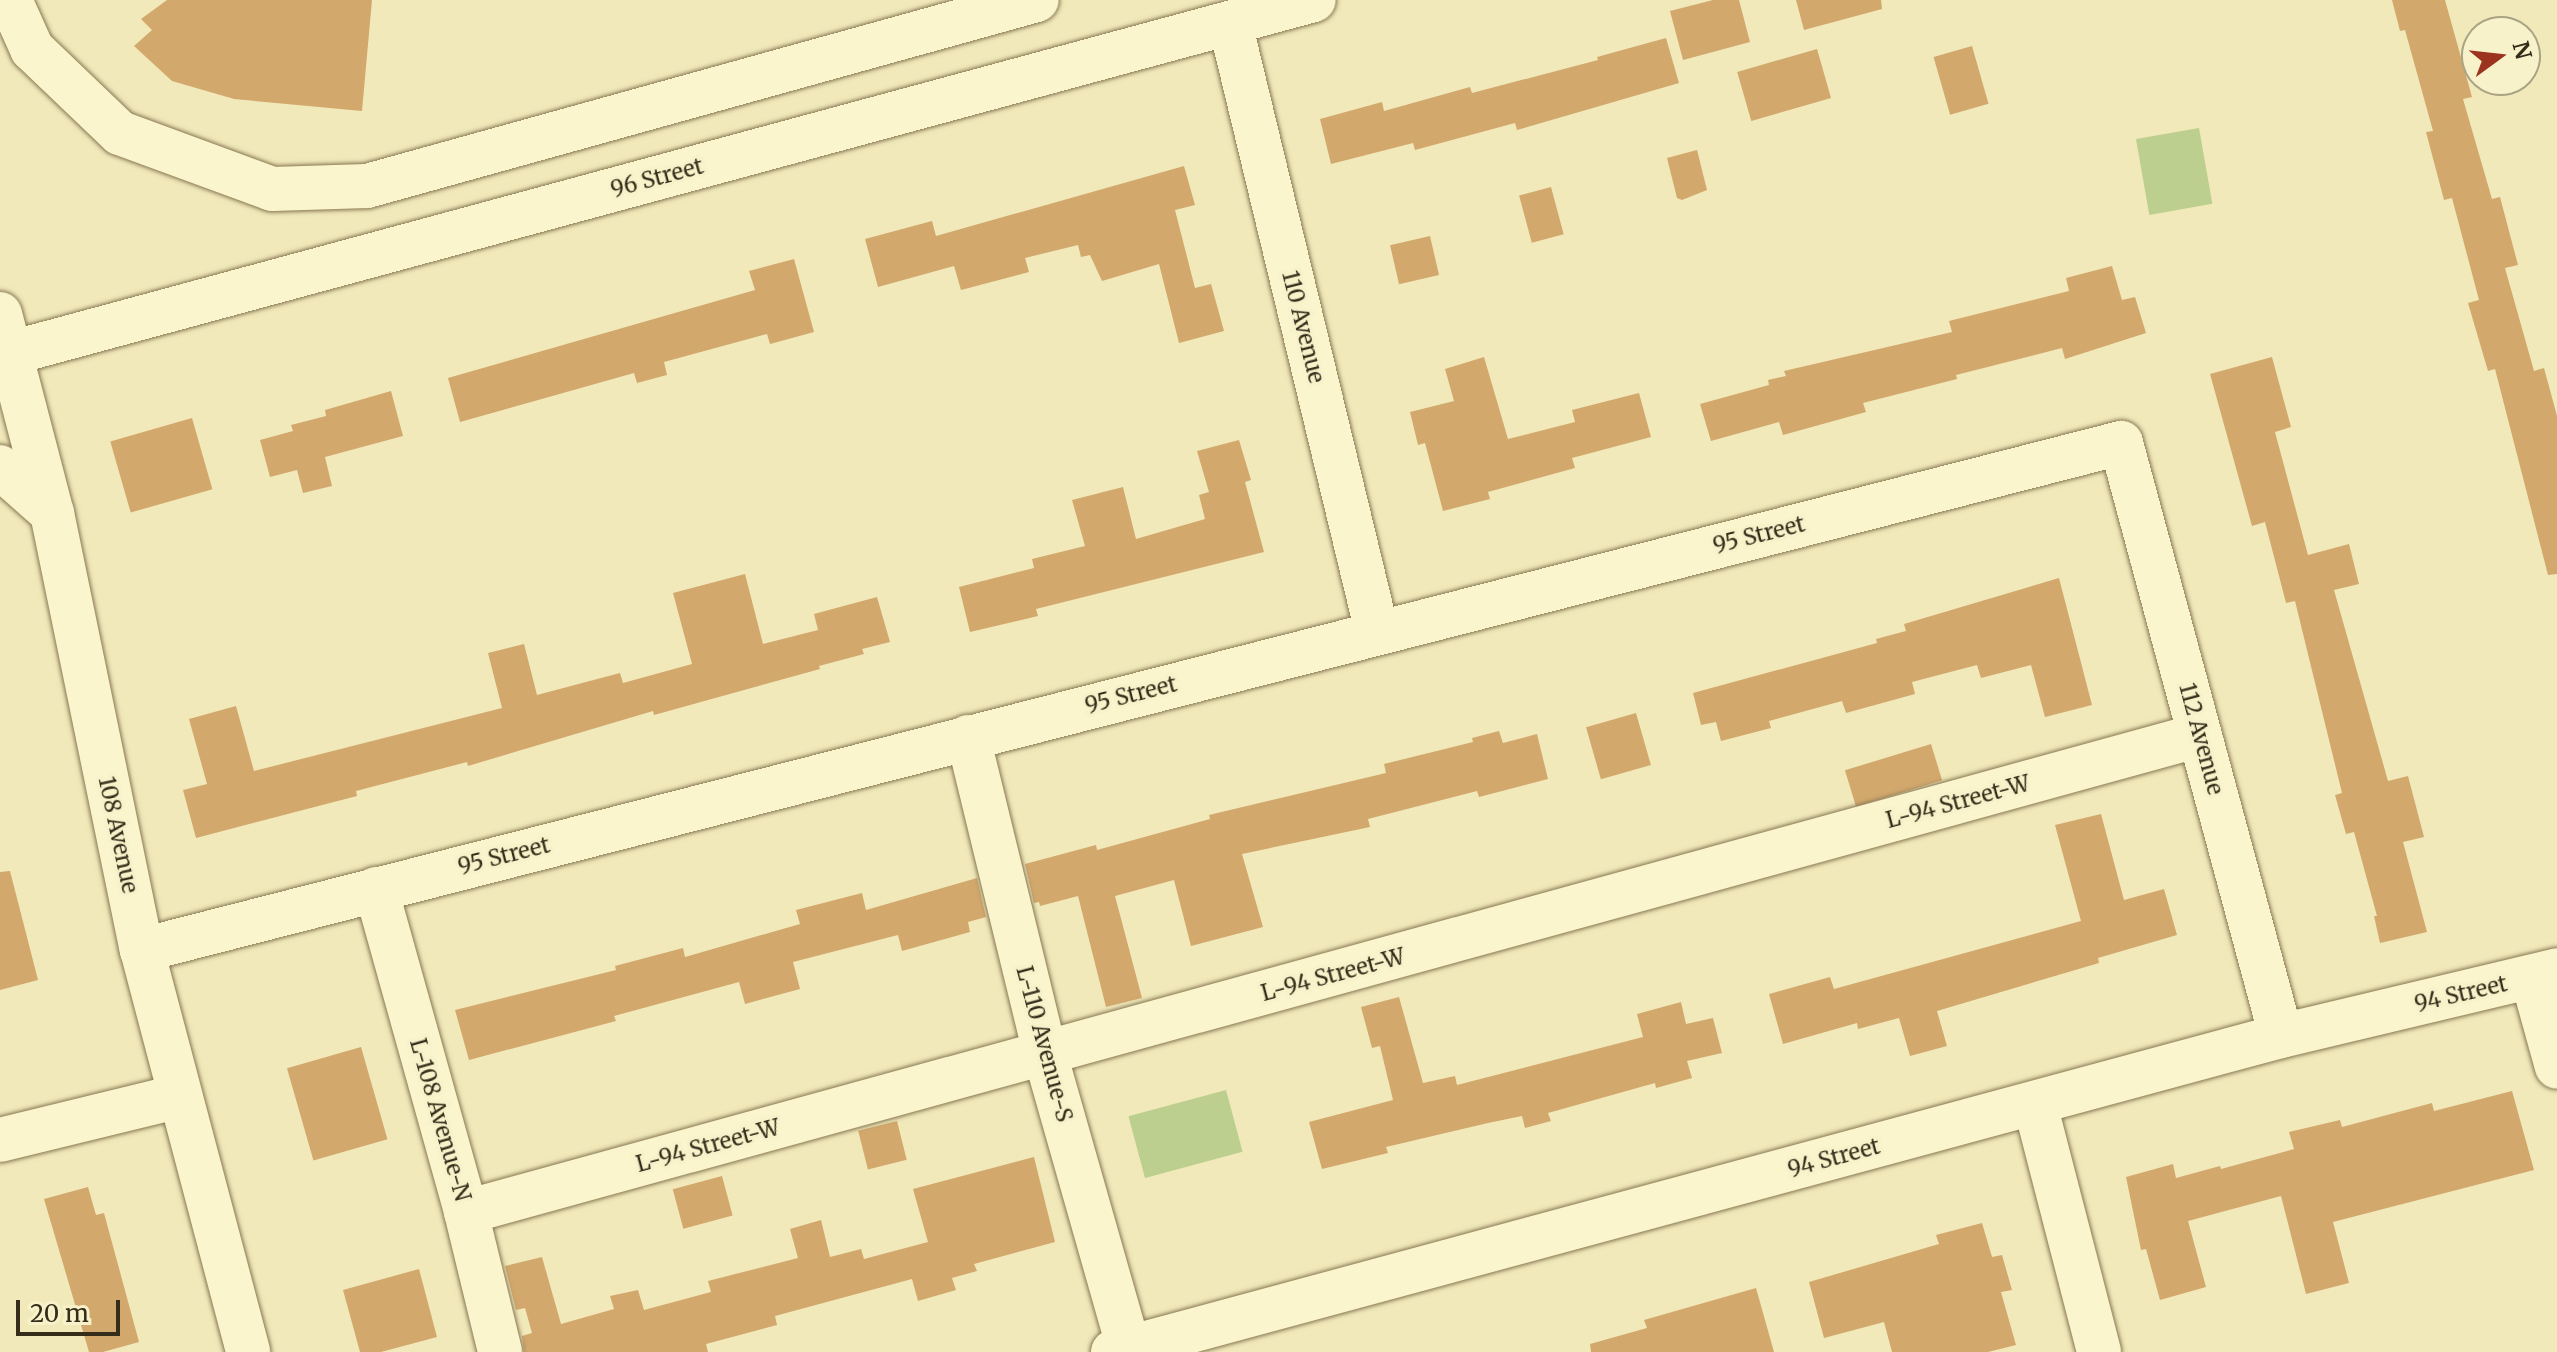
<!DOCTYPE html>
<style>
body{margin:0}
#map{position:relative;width:2557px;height:1352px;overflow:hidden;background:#f1e9ba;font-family:Merriweather,serif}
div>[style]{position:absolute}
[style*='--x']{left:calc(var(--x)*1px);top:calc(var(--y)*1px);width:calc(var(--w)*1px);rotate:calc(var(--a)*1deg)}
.green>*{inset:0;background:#bccf8e;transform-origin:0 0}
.building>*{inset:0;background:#d2a86d;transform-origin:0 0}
.roads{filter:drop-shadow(0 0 2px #887853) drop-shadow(0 0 2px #887853)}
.minor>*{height:44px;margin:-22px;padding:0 22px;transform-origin:22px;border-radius:22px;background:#fbf5ce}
span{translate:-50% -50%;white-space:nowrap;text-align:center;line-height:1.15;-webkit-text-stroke:7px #f8f2ca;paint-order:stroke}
.street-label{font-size:22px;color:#362c1a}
.north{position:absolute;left:2461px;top:16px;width:80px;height:80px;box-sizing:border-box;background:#f8f2ca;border:2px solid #aaa384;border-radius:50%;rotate:75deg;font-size:22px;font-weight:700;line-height:32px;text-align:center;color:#362c1a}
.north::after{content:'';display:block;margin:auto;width:28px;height:36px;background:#9c331f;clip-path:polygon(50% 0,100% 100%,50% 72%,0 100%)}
.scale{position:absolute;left:16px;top:1300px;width:104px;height:36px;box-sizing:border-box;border:4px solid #362c1a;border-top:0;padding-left:10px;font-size:24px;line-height:28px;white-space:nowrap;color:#362c1a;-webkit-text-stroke:6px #f8f2ca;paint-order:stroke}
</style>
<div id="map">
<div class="green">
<div style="left:2199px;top:128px;width:77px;height:64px;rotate:80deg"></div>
<div style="left:1226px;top:1090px;width:64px;height:101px;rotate:75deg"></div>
</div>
<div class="building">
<div style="clip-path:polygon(167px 0,372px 0,362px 111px,234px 99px,172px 81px,134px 46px,152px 30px,141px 19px)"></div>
<div style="clip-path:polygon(1713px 0,1739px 0,1750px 42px,1683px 60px,1670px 11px)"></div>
<div style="clip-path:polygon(1796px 0,1881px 0,1882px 9px,1804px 30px)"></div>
<div style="clip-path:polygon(2392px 0,2445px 0,2472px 97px,2463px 99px,2492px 199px,2500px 197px,2518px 265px,2505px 268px,2534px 371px,2544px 368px,2557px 416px,2557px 574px,2548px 575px,2495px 369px,2488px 371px,2468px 303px,2479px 300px,2452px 198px,2444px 200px,2426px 132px,2433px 131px,2405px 30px,2400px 31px)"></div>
<div style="clip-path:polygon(1666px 38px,1679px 83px,1517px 130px,1515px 123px,1415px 150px,1413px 143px,1331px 164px,1320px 119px,1382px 102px,1384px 111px,1470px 87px,1472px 93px,1598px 60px,1597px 57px)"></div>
<div style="left:1972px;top:46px;width:60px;height:40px;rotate:74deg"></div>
<div style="left:1817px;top:49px;width:51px;height:83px;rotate:74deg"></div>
<div style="clip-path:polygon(1697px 150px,1707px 190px,1682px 200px,1677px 198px,1667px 158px)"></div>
<div style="clip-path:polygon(1184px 166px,1195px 205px,1175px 210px,1195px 288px,1211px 284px,1224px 331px,1179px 343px,1159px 264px,1102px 281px,1090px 255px,1081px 257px,1078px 245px,1025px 258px,1029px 272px,961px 290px,954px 266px,878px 287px,865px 239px,932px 221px,936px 236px)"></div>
<div style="left:1551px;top:187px;width:49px;height:33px;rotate:75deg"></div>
<div style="left:1430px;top:236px;width:40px;height:41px;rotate:77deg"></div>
<div style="clip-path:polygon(794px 259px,814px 332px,770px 344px,767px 334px,664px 362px,667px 375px,637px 383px,634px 373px,460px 422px,448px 378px,755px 290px,749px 271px)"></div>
<div style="clip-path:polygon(2112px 266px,2122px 300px,2135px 297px,2146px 333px,2065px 359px,2062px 348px,1956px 375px,1957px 379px,1863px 403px,1866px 412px,1783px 435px,1779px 422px,1711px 441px,1700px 404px,1769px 385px,1768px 380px,1786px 376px,1784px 371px,1952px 332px,1949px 321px,2069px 291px,2066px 278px)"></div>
<div style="clip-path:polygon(1484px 357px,1508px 439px,1575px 422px,1572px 410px,1639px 393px,1651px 437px,1572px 458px,1575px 468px,1488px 492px,1490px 499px,1443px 511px,1425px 443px,1418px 445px,1410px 412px,1454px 401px,1445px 369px)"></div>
<div style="clip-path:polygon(2272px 357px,2291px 427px,2275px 432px,2308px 555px,2349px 544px,2359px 584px,2334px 590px,2388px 781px,2408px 776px,2424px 837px,2403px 842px,2427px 932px,2380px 943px,2374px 916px,2377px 916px,2354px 832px,2346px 834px,2335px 795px,2342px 793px,2295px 601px,2286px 603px,2265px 522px,2252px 526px,2210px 374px)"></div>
<div style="clip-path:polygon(391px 391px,403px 436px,325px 457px,332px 486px,303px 493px,297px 470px,270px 477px,260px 440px,293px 431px,291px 425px,326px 416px,325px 410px)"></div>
<div style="left:192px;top:418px;width:74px;height:85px;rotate:74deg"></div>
<div style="clip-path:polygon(1239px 440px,1251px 480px,1245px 482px,1264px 552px,1036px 609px,1038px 616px,970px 632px,959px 587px,1034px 568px,1032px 559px,1085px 546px,1072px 500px,1123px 487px,1136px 539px,1205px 519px,1199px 495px,1209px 492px,1197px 451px)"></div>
<div style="clip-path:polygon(745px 574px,763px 644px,818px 630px,814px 614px,877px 597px,890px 642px,862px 649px,864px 654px,819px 666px,820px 669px,654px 715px,653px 711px,468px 766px,467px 762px,356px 791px,357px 796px,196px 838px,183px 790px,207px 784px,189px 719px,236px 706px,254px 771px,502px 708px,488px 653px,524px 644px,537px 695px,620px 673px,623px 683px,692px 664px,673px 593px)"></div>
<div style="clip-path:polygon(2059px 578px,2092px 705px,2045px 717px,2031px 665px,1981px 678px,1977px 665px,1912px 682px,1915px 694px,1846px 713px,1842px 701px,1769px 721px,1771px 728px,1721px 741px,1716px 722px,1701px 725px,1693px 693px,1877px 643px,1876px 639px,1906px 631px,1904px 624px)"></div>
<div style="left:1636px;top:713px;width:54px;height:52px;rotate:74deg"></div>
<div style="clip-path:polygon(1499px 731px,1503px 743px,1537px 734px,1548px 779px,1479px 797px,1477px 791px,1368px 819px,1370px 827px,1242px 854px,1263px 927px,1191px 946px,1174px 880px,1115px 896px,1142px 998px,1106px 1007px,1078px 896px,1040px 906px,1039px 902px,1034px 903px,1025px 864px,1096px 845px,1097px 850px,1210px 819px,1209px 815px,1386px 773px,1384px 764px,1473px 742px,1472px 738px)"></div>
<div style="left:1931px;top:744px;width:38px;height:90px;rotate:73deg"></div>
<div style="clip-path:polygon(2101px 814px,2124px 900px,2164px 889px,2177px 935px,2098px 958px,2099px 963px,1937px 1011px,1947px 1046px,1910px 1056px,1899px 1018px,1858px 1029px,1857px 1023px,1783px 1044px,1769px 994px,1830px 977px,1834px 989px,2081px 921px,2055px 825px)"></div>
<div style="clip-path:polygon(10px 871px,38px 980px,0 990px,0 872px)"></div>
<div style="clip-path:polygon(977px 878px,986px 917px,968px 922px,970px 932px,902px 951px,898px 935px,793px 962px,800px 989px,745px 1004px,739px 982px,614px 1016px,616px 1021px,469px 1060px,455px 1010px,616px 970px,615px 966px,683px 948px,685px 957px,800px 924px,796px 910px,862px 893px,866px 910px)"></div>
<div style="clip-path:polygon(1399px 997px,1423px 1083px,1455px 1076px,1457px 1085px,1643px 1037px,1637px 1014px,1681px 1002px,1686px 1024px,1713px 1018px,1722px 1053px,1687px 1061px,1692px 1078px,1656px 1088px,1655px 1083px,1548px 1113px,1551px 1121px,1525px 1128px,1522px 1116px,1488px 1123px,1386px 1147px,1388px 1153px,1322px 1169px,1309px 1122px,1393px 1100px,1380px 1046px,1372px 1048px,1361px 1007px)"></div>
<div style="left:361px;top:1047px;width:96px;height:77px;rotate:74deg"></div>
<div style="clip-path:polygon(2512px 1091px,2534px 1170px,2333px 1222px,2349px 1283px,2306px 1294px,2281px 1196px,2188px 1221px,2206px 1287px,2160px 1300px,2146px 1249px,2141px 1250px,2126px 1177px,2173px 1164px,2176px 1178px,2220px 1166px,2221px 1169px,2294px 1149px,2289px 1132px,2340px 1120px,2342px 1127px,2432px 1103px,2434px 1111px)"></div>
<div style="left:897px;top:1121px;width:40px;height:40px;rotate:76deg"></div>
<div style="clip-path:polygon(1034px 1157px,1055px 1242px,974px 1264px,977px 1271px,952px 1278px,956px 1290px,918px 1301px,912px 1279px,775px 1316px,777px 1325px,706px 1344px,708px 1352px,524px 1352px,522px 1336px,532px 1333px,525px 1308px,516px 1310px,505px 1266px,542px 1257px,561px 1324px,614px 1309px,610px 1296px,638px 1290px,644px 1310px,711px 1292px,708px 1281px,798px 1258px,790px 1229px,821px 1220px,830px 1257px,861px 1249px,864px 1259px,928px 1242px,913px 1189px)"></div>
<div style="left:722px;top:1176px;width:41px;height:51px;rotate:75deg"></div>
<div style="clip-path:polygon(88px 1187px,96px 1215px,104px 1213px,139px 1342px,103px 1352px,89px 1352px,44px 1199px)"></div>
<div style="clip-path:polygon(1982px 1223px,1992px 1257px,2002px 1255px,2012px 1290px,2001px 1292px,2016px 1345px,1988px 1352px,1892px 1352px,1884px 1322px,1824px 1338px,1809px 1282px,1939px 1244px,1936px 1235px)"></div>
<div style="clip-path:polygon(419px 1269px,437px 1337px,381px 1352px,360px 1352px,343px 1290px)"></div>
<div style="clip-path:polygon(1756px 1288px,1774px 1352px,1591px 1352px,1590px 1344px,1647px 1328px,1644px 1320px)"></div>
</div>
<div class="roads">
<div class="minor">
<div style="--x:10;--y:0;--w:54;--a:65.8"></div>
<div style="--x:32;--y:49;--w:122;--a:43.7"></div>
<div style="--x:120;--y:133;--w:162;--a:20.2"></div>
<div style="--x:272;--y:189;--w:95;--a:-1.8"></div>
<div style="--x:367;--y:186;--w:695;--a:-15.52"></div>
<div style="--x:1230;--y:23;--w:626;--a:76.43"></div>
<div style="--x:0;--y:314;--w:206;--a:75.4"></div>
<div style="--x:52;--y:513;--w:446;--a:78.4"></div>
<div style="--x:142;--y:950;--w:416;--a:75.2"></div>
<div style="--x:0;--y:356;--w:1361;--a:-15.16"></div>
<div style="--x:0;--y:467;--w:69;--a:41.5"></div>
<div style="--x:968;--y:737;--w:326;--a:76.3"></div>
<div style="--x:1045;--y:1054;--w:306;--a:74.1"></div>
<div style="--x:376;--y:889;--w:335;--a:74.4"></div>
<div style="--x:466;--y:1212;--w:144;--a:76.3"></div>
<div style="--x:142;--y:950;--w:2043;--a:-14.37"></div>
<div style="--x:2121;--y:443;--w:614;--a:74.9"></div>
<div style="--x:2532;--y:977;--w:93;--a:74.5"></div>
<div style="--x:2035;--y:1104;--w:256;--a:75.5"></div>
<div style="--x:0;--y:1140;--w:185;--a:-13.7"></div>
<div style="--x:466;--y:1212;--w:1798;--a:-15.38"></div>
<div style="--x:1113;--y:1352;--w:1210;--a:-15.14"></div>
<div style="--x:2281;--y:1036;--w:284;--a:-13.4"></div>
</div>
</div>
<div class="street-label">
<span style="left:657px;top:178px;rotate:-15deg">96 Street</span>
<span style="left:1303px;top:327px;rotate:76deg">110 Avenue</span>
<span style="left:1759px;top:535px;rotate:-14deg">95 Street</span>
<span style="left:1131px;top:695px;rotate:-14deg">95 Street</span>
<span style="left:2201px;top:739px;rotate:75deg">112 Avenue</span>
<span style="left:1958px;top:802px;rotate:-15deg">L-94 Street-W</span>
<span style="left:118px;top:835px;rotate:78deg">108 Avenue</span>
<span style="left:504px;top:856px;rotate:-14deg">95 Street</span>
<span style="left:1333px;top:975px;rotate:-15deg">L-94 Street-W</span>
<span style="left:2461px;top:994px;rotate:-13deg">94 Street</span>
<span style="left:1044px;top:1044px;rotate:75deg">L-110 Avenue-S</span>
<span style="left:440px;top:1120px;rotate:74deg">L-108 Avenue-N</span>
<span style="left:708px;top:1146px;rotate:-15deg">L-94 Street-W</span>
<span style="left:1834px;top:1158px;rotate:-15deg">94 Street</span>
</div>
<div class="north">N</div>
<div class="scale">20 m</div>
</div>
